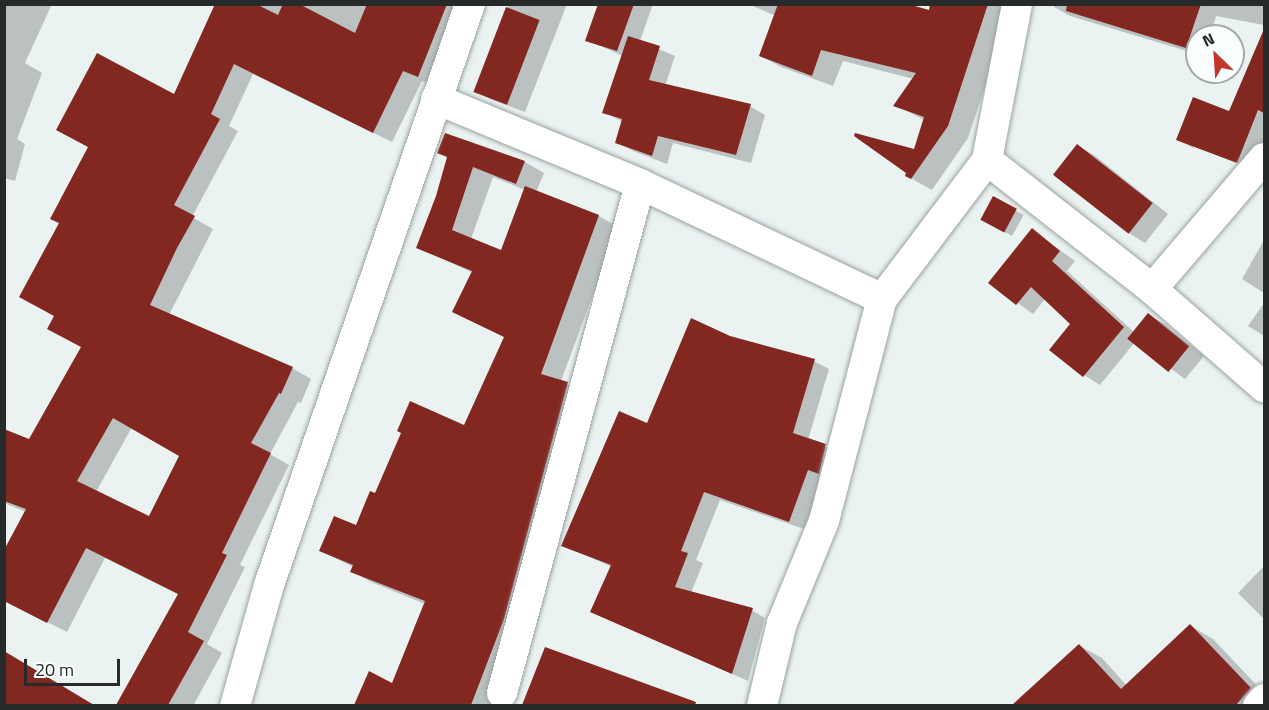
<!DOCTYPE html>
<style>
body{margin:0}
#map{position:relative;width:1269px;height:710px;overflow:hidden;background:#eaf2f2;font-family:"Titillium Web",sans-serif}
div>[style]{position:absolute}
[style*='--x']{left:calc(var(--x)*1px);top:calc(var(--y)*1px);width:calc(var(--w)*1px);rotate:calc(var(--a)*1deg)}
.shadow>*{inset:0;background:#0003;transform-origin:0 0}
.building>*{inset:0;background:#832820;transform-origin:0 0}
.roads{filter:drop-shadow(0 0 2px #9aa1a1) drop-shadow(0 0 2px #9aa1a1)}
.street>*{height:30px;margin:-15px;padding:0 15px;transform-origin:15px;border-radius:15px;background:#fff}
span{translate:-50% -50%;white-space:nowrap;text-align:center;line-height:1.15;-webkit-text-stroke:6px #f9ffff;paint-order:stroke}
.frame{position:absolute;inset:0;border:6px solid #272a2a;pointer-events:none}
.north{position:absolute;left:1185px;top:24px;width:60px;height:60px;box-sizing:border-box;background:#f9ffff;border:2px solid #a5aaaa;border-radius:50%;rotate:335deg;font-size:16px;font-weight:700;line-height:24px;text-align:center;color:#272a2a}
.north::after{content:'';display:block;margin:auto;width:21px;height:27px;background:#c23529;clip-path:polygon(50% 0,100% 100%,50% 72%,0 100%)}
.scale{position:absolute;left:24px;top:659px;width:96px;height:27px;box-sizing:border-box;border:3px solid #272a2a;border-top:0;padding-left:8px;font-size:18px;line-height:21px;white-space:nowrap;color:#272a2a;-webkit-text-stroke:4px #f9ffff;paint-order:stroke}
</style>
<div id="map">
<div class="shadow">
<div style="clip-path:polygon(4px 4px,52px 4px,25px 63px,42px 73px,17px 139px,25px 144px,15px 181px,4px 178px)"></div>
<div style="clip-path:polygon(evenodd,217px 4px,466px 4px,437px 87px,422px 81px,392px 142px,253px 74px,229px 126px,238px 131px,192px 217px,213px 229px,169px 315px,292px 368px,311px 379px,301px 403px,298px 402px,270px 454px,289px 465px,240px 565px,245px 567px,207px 644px,222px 653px,193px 706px,121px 706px,180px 595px,105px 558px,67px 632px,4px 600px,26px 512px,4px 503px,4px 430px,30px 440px,82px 347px,175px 96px,217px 4px,132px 427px,181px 455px,150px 518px,96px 492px,132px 427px)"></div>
<div style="clip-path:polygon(509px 4px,567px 4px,525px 112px,492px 100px,476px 91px)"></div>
<div style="clip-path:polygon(600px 4px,653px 4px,640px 41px,675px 56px,665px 86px,750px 106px,765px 115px,751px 163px,673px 143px,667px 164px,633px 151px,617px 142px,623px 122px,604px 112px,623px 56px,587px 40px)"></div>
<div style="clip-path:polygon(748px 4px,902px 4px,930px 12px,932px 4px,997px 4px,1010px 12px,968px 138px,932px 190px,907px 176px,924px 120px,896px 105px,914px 79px,843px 61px,833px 86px,781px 67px,760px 55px,776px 16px)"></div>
<div style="clip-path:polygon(1054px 4px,1264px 4px,1264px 25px,1216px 16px,1210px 36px,1197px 36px,1197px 54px,1070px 16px,1054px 7px)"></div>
<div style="clip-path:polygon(1262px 38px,1264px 39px,1264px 144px,1253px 172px,1193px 148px,1243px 168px,1244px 165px,1193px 145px,1193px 148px,1177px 139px,1229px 113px)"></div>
<div style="clip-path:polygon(evenodd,446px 134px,525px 162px,544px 173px,536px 192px,599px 216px,618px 227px,561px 381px,587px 394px,495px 706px,355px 706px,369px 673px,393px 685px,425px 604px,371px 582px,352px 571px,353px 567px,321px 551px,356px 526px,465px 427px,506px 338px,454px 311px,473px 273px,417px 247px,437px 196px,448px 158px,446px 134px,493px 177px,525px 190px,501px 252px,471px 239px,493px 177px)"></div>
<div style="clip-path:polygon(1078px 146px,1094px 155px,1168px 214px,1145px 243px,1129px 233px,1055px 174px)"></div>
<div style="left:993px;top:198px;width:35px;height:24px;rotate:29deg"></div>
<div style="clip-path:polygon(1032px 230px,1075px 261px,1067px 271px,1134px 332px,1148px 315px,1165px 324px,1204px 356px,1185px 379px,1135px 342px,1100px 385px,1084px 375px,1072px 324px,1045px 299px,1033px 314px,990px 283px)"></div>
<div style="clip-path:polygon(1264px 240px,1264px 293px,1242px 279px)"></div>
<div style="clip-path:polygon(1264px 303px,1264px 336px,1248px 326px)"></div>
<div style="clip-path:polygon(730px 338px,814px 361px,829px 369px,808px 440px,841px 454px,823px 478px,804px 529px,720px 500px,696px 560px,703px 563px,691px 593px,750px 609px,765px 618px,748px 681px,592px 611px,612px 567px,563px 545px,648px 425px)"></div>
<div style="clip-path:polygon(1264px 566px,1264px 619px,1238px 593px)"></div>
<div style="clip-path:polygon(1191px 626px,1213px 639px,1264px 693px,1264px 706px,1015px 706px,1080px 646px,1102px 658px,1127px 686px)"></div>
<div style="clip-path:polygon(545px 649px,688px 701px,695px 706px,524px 706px)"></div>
<div style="clip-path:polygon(4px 653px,92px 706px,6px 706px)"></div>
</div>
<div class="building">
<div style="clip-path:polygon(evenodd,215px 4px,256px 4px,278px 15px,283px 4px,299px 4px,355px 33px,367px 4px,447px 4px,418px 77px,403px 71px,373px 133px,234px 64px,211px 114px,220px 119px,174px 205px,195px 216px,177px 248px,150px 305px,293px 367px,281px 394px,279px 393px,251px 443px,271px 453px,222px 553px,227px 555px,188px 632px,204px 641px,168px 705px,116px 705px,178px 594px,86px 548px,47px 623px,4px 601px,4px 550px,26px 509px,4px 501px,4px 429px,29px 439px,81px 347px,47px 329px,54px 316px,19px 297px,59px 223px,50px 219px,88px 147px,56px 130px,97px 53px,174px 94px,215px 4px,113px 418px,179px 456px,149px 516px,77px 481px,113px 418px)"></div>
<div style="clip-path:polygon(598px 4px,634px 4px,617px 51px,585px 41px)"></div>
<div style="clip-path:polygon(778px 4px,908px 4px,929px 10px,930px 4px,988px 4px,948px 126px,911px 179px,905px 176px,906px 173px,854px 136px,855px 133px,914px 149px,924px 117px,893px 106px,916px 73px,821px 50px,812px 76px,759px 56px)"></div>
<div style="clip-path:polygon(1067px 4px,1201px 4px,1186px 48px,1066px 11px)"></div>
<div style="left:506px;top:7px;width:36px;height:91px;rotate:21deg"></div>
<div style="clip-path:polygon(1264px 29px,1264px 113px,1258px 110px,1237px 163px,1176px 140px,1193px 97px,1229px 111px)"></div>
<div style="clip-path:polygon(628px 36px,660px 46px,649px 80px,751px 104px,736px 155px,658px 136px,652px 156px,615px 143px,622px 119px,602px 113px)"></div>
<div style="clip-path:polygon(445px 133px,525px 161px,516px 184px,473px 167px,452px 230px,501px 250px,525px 186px,599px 215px,541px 374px,568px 382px,504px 619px,471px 705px,354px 705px,369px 671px,392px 683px,425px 601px,350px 572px,353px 565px,319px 551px,334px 516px,356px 525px,370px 491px,375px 493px,401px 433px,397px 431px,410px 401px,464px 425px,504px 337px,452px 312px,472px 271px,416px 248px,436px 196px,447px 157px,437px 153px)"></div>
<div style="left:1077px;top:144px;width:96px;height:39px;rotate:38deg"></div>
<div style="left:993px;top:196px;width:27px;height:27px;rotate:28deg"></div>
<div style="clip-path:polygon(1032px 228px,1060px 251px,1052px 261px,1124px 327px,1083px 377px,1049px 350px,1070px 324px,1031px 287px,1016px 305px,988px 283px)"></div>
<div style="left:1148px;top:313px;width:53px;height:33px;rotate:39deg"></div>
<div style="clip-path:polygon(691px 318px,730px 336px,815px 359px,793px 433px,826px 444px,819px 474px,808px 470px,789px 522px,704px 492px,681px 551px,688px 553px,675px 587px,753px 608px,732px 674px,590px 612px,611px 565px,561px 546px,619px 411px,647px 423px)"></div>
<div style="clip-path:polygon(1190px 624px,1251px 688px,1236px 705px,1012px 705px,1079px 644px,1121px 689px)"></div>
<div style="clip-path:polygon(545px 647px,696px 702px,695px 705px,522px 705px)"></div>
<div style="clip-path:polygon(4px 651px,94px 705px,4px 705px)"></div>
</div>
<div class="roads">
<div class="street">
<div style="--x:436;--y:99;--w:221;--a:22.6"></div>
<div style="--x:640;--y:184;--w:268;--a:25.4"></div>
<div style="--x:987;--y:160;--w:209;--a:38"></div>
<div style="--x:1152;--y:289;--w:149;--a:41.2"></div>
<div style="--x:1152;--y:289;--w:172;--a:-49.5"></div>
<div style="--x:502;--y:693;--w:527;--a:-74.83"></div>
<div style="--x:235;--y:706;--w:126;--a:-74.3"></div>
<div style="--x:269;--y:585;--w:615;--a:-70.92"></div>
<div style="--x:762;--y:706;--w:85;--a:-76.5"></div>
<div style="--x:782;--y:623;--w:110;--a:-67.6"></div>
<div style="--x:824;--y:521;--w:229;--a:-75.4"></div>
<div style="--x:882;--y:299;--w:174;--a:-52.9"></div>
<div style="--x:987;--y:160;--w:159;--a:-79.1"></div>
<div style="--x:1258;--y:706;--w:9;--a:-49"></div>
</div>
</div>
<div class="frame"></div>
<div class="north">N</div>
<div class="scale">20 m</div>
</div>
